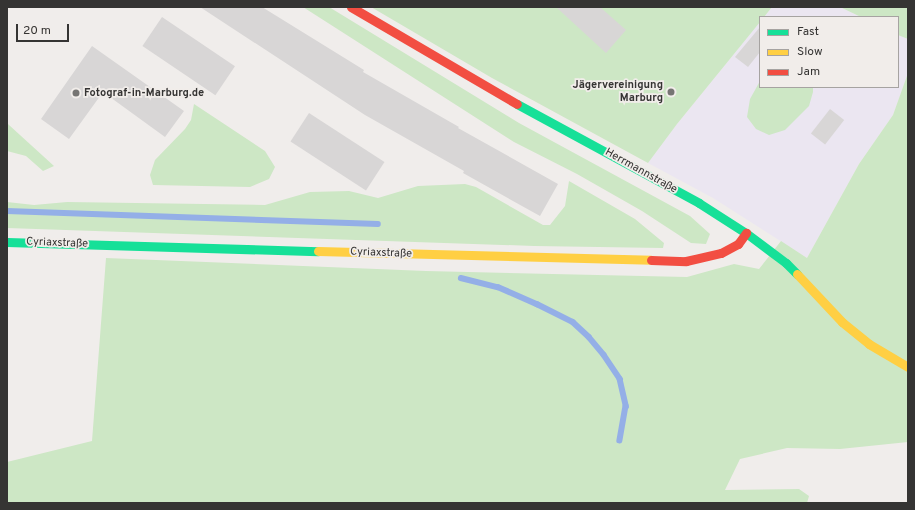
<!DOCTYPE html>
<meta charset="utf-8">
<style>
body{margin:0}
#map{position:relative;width:915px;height:510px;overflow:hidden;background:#f0edeb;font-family:Overpass,sans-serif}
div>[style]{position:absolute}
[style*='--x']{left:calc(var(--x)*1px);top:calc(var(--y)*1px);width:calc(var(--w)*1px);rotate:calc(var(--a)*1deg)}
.commercial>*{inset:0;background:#ebe6f1}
.green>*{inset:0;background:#cde7c5}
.stream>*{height:5.5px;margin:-2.75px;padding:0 2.75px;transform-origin:2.75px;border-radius:2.75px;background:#94afe7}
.building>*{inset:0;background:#d8d6d6;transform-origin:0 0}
.fast>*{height:9px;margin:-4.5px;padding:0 4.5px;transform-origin:4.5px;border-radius:4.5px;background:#16e098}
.slow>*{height:9px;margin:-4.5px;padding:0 4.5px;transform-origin:4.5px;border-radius:4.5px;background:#ffcf43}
.jam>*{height:9px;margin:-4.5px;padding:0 4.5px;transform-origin:4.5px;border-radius:4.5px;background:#f24e42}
.dots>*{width:11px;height:11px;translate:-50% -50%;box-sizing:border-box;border:2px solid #f1edea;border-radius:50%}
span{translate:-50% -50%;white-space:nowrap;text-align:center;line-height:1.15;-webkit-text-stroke:3.5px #f1edea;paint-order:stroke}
.poi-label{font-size:11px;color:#353433;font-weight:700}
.right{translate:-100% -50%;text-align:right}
.left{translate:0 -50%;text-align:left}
.street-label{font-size:11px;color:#353433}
.frame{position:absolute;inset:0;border:8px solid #353433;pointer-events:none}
.legend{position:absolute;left:759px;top:16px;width:140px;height:72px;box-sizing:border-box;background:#f1edea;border:1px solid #a6a3a1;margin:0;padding:5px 7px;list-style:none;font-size:12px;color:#353433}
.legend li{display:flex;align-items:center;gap:8px;height:20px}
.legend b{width:20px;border:1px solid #a6a3a1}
.scale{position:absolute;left:16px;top:24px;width:53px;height:18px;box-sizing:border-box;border:2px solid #353433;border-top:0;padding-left:5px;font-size:12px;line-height:14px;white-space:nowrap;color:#353433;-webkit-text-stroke:3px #f1edea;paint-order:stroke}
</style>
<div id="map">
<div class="commercial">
<div style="clip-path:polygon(772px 7px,840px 7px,861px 17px,764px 17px)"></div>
<div style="clip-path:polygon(760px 22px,760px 87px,898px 87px,898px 35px,908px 39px,908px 73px,893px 115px,859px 164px,807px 258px,713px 198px,648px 163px,677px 124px)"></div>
</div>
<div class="green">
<div style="clip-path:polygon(303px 7px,329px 7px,519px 123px,690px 216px,710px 234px,706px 244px,691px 243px,642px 211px,577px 174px,514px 142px)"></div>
<div style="clip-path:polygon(371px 7px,772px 7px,764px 17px,760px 17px,760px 22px,677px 124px,648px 163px,492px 78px)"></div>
<div style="clip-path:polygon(840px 7px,908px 7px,908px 39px,898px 35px,898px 17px,861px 17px)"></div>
<div style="clip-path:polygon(908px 73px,908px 442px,840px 449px,787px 448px,740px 459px,725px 490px,799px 489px,809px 496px,807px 503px,7px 503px,7px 462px,92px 441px,106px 258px,426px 271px,687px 277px,734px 264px,759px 269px,781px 241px,807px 258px,859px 164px,893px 115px)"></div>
<div style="clip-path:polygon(760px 81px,760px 87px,813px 87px,813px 92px,809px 106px,785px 130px,769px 135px,756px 129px,747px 117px,750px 99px)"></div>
<div style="clip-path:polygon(194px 104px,265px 151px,275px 167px,269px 179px,250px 187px,153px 185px,150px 175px,155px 160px,185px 129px,191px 120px)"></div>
<div style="clip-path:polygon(7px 123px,9px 125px,54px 166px,43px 171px,26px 156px,7px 151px)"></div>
<div style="clip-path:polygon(569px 181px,635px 219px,664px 243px,663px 248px,534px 246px,7px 228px,7px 202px,34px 205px,67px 202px,265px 205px,310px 192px,349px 191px,378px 198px,418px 186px,465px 184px,476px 187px,543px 225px,550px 225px,565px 206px)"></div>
</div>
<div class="stream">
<div style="--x:7;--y:211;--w:371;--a:2"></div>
<div style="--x:461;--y:278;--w:38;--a:14"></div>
<div style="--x:498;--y:287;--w:43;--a:23.6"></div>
<div style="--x:537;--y:304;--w:40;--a:26.6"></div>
<div style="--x:573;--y:322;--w:22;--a:43"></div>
<div style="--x:589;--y:337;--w:23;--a:50"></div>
<div style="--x:604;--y:355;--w:29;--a:56"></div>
<div style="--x:620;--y:379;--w:28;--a:77"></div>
<div style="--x:626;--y:406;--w:35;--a:100"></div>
</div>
<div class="building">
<div style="clip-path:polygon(200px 7px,262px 7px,364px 70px,363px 72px,459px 127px,458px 128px,558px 184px,540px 216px,463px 173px,464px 171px,365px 115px)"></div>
<div style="clip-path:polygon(556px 7px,600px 7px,626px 30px,606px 53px)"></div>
<div style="left:162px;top:17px;width:88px;height:35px;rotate:34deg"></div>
<div style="clip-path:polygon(760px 27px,760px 52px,748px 67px,735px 57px)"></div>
<div style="clip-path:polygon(92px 46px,184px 111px,165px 137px,103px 92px,69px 139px,41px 119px)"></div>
<div style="left:830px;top:109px;width:18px;height:31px;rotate:38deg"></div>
<div style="left:309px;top:113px;width:90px;height:34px;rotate:33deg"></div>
</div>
<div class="fast">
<div style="--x:517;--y:104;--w:207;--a:28.5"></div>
<div style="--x:699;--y:203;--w:56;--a:32.6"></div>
<div style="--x:746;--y:233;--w:50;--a:36.9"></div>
<div style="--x:786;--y:263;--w:16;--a:45"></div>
<div style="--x:7;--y:242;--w:311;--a:1.7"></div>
</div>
<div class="slow">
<div style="--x:318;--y:251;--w:333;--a:1.5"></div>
<div style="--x:797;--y:274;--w:66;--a:46.8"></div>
<div style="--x:842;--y:322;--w:35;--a:39"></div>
<div style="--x:869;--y:344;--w:45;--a:30.5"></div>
</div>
<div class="jam">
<div style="--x:351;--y:7;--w:192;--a:30.3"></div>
<div style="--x:651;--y:260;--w:35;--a:2"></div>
<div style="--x:686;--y:261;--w:36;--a:-13"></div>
<div style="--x:721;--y:253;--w:19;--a:-28"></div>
<div style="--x:738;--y:244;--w:14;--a:-54"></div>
</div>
<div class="dots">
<div style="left:671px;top:92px;background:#767573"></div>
<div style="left:76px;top:93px;background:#767573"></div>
</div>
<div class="poi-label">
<span class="right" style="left:663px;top:92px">Jägervereinigung<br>Marburg</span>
<span class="left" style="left:84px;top:93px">Fotograf-in-Marburg.de</span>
</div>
<div class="street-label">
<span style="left:641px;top:171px;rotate:29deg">Herrmannstraße</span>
<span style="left:57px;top:243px;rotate:2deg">Cyriaxstraße</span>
<span style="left:381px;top:253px;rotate:2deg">Cyriaxstraße</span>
</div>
<div class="frame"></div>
<ul class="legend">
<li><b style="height:5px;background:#16e098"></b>Fast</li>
<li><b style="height:5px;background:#ffcf43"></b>Slow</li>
<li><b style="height:5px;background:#f24e42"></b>Jam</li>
</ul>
<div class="scale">20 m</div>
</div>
